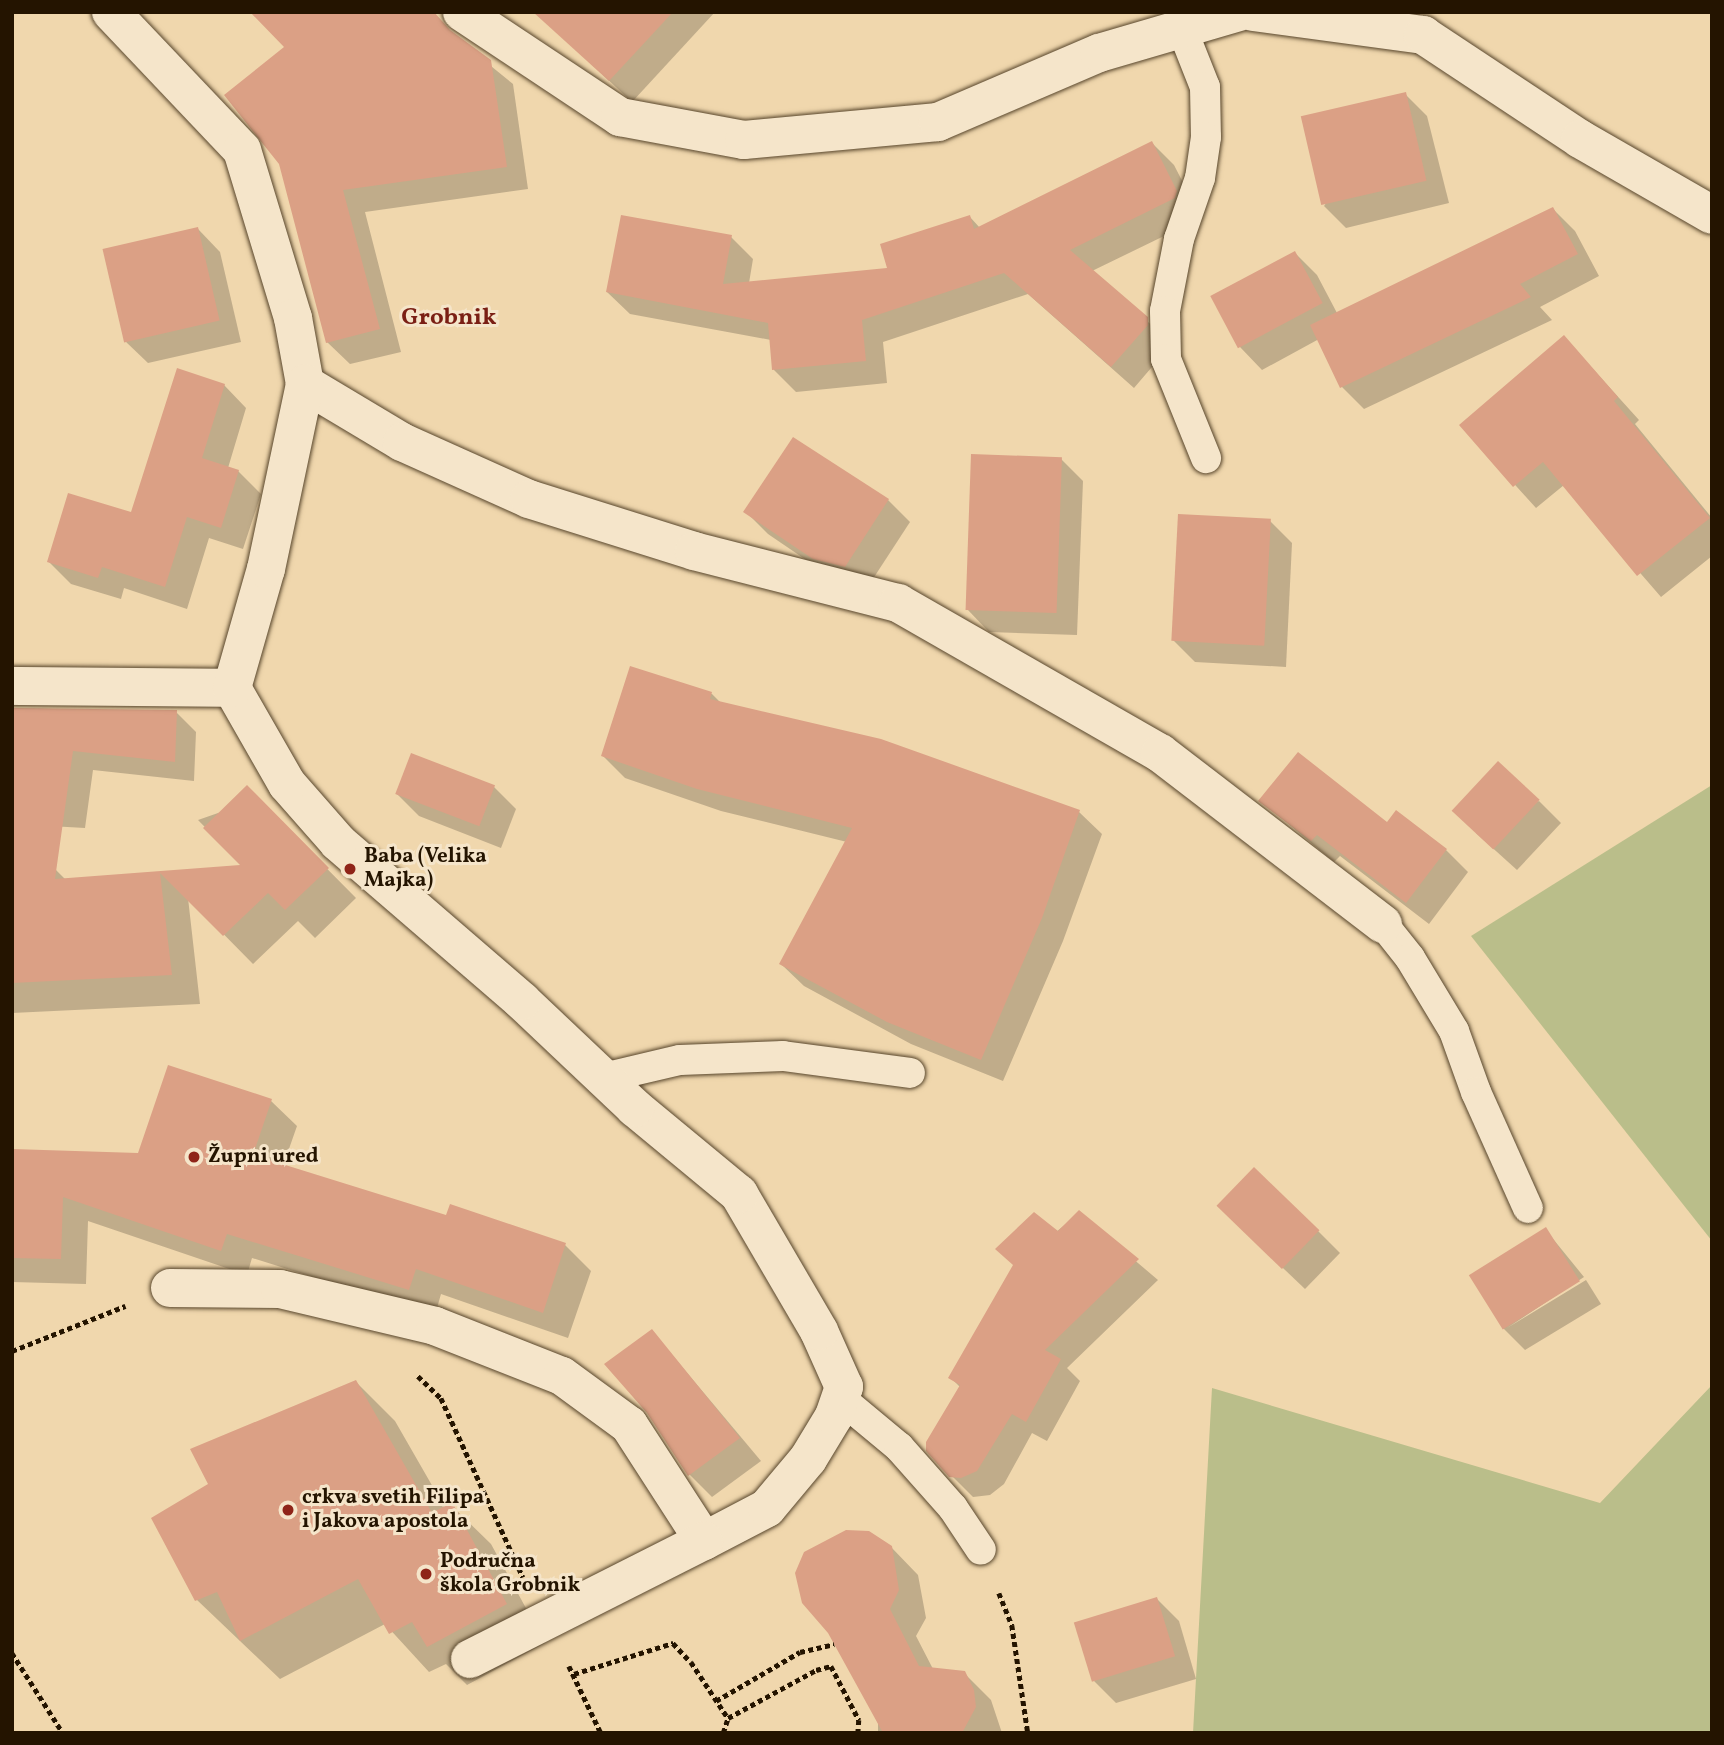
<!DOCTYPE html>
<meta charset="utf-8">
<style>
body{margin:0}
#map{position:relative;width:1724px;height:1745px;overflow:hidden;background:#f0d7ad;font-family:Vollkorn,serif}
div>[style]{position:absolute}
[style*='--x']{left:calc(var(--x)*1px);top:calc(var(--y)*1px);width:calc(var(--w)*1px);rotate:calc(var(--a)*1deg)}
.green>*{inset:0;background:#babe8a}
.shadow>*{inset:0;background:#0003}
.building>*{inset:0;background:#dba085;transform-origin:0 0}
.path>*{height:4.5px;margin-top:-2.25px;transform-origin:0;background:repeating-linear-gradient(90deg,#241400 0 5px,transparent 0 8.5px)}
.roads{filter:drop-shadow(0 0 2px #57452b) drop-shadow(0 0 2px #57452b)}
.lane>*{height:30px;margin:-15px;padding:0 15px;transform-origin:15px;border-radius:15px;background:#f5e5ca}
.street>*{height:38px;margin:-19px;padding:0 19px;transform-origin:19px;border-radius:19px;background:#f5e5ca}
.dots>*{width:19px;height:19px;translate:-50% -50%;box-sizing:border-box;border:4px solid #f5e5ca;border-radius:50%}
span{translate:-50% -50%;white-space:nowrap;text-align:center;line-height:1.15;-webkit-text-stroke:6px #f5e5ca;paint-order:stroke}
.poi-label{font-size:21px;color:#241400;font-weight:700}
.left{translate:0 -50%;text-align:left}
.quarter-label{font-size:24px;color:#7a1f14;font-weight:700}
.frame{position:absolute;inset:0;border:14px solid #241400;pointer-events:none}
</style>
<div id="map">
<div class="green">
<div style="clip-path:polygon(1712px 785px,1712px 1241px,1471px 936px)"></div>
<div style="clip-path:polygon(1712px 1385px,1712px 1733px,1193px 1733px,1212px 1388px,1600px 1503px)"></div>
</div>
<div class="shadow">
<div style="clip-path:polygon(576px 12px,715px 12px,632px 102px,559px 34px)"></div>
<div style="clip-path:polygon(1328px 12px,1420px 12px,1420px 18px)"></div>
<div style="clip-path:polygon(449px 32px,513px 84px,528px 189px,365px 212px,401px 352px,350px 364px,327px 342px,286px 47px)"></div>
<div style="clip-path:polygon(1405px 94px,1427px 116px,1449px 203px,1346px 228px,1324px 206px)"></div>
<div style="clip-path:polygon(1152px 143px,1174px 165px,1199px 214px,1197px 220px,1092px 271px,1169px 341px,1169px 347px,1134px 388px,1028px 294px,883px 342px,887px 383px,796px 392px,774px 370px,771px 340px,630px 314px,607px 292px,731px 237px,753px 259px,749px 283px,890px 269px,970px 217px,980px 228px)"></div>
<div style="clip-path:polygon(1553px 209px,1575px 231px,1599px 276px,1540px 307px,1552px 320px,1364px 409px,1342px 387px,1319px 339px,1262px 370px,1240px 347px,1212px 296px,1295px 253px,1317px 275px,1337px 313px)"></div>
<div style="clip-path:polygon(198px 229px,220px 252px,241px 342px,148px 363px,125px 341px)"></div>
<div style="clip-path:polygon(1564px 337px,1639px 420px,1635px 424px,1712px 518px,1712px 556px,1661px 597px,1564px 485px,1536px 508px,1462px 426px)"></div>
<div style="clip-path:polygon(224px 385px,246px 408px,228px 468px,238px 471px,261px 494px,243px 549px,209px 538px,187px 609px,124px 588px,121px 599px,71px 584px,49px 562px,132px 514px)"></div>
<div style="clip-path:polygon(1061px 459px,1083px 481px,1077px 635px,989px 632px,967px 609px)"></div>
<div style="clip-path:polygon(888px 500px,910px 522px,867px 588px,837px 581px,768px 534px,746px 512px)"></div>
<div style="clip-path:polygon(1270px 521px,1292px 543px,1286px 667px,1195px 662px,1173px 640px)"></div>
<div style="clip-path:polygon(631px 669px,712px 694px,721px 703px,1079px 812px,1102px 834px,1063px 941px,1003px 1081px,911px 1044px,804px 986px,781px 964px,847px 842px,721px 811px,625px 778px,603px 756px)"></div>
<div style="clip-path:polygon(12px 708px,176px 712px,196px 732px,194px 781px,93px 770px,85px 828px,32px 825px,12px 816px)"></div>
<div style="clip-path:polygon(494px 787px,516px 809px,501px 848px,419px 816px,397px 794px)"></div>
<div style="clip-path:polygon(258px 799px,356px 898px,315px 938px,298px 921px,253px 964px,188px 898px,200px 1004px,12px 1013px,12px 886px,56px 870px,66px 880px,244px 867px,198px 820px)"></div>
<div style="clip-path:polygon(1261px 801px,1387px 825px,1446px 850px,1468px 872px,1429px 924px,1340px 856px,1334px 862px)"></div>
<div style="clip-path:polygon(1539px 801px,1561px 823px,1517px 870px,1476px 833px)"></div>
<div style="clip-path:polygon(271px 1101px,297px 1126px,283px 1166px,447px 1217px,565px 1245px,591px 1271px,568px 1338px,441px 1294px,435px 1315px,252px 1258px,247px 1275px,88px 1221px,86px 1284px,12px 1282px,12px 1151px,139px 1154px)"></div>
<div style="clip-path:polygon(1079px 1213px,1158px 1280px,1067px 1368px,1080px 1381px,1047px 1441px,1032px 1433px,1004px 1484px,990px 1495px,973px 1497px,953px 1477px,961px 1388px,950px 1377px,1015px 1266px)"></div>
<div style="clip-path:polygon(1241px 1228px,1318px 1231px,1340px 1253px,1305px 1289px)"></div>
<div style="clip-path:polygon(1545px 1229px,1584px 1277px,1507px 1328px,1586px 1280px,1601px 1304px,1525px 1350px,1503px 1328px)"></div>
<div style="clip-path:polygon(652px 1331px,761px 1461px,712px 1497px,690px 1475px,649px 1412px)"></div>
<div style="clip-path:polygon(356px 1382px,395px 1421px,445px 1508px,451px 1505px,491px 1544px,545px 1643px,467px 1685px,446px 1664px,429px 1672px,385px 1624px,280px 1679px,197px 1600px,210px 1484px)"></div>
<div style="clip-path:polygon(846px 1532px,891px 1547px,918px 1575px,926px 1618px,916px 1636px,933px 1669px,964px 1673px,991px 1700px,1002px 1733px,878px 1733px,878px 1720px,805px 1553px)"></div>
<div style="clip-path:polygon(1157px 1599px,1179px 1621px,1196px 1679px,1116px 1703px,1094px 1681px)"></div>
</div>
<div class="building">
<div style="clip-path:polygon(250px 12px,434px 12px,450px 30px,491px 60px,507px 167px,343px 190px,380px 329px,326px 343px,279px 164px,224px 95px,284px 47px)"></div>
<div style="clip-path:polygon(533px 12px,673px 12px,609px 81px)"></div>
<div style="left:1406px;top:92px;width:91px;height:108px;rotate:77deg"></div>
<div style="clip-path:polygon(1152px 141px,1177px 191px,1175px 198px,1070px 250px,1148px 317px,1148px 325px,1111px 367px,1004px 273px,862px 320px,866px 361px,772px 370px,768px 323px,606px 292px,621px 215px,732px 235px,723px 284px,887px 268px,880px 244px,970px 215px,974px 229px)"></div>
<div style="clip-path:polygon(1553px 207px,1578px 254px,1520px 284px,1531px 297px,1340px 388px,1310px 325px)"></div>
<div style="left:198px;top:227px;width:96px;height:98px;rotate:77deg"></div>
<div style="left:1295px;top:251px;width:59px;height:96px;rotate:62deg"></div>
<div style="clip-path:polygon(1564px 335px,1618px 397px,1614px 401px,1710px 518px,1637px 576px,1543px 462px,1513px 487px,1459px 425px)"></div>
<div style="clip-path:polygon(177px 368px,225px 384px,202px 458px,239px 470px,221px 528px,187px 517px,165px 587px,102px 567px,98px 578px,47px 562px,68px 493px,131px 512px)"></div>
<div style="clip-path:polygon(793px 437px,889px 499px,845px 567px,813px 559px,743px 512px)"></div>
<div style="left:971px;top:454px;width:91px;height:156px;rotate:2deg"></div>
<div style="left:1178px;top:514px;width:93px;height:127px;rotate:3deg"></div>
<div style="clip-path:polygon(630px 666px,712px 692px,710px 699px,881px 739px,1080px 810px,1042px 918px,981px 1060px,887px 1022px,779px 964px,852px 828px,697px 789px,601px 756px)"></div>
<div style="clip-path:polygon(12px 708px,177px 710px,175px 762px,73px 751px,55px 879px,240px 865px,203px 828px,247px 785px,329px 868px,285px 910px,268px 893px,223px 936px,160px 873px,172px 975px,12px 983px)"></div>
<div style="clip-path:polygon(1298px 752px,1387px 822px,1396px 810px,1447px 849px,1406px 903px,1317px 835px,1311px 841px,1258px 801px)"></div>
<div style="left:411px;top:753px;width:90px;height:44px;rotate:21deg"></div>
<div style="left:1498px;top:761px;width:57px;height:68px;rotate:43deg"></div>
<div style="clip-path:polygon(168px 1065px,272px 1099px,253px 1155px,446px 1215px,450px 1204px,566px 1243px,543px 1313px,416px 1269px,409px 1290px,227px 1234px,221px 1251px,63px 1197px,61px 1259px,12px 1258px,12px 1149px,138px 1153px)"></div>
<div style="left:1254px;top:1167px;width:91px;height:54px;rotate:44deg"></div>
<div style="clip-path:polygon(1079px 1210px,1139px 1259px,1045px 1350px,1061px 1359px,1026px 1422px,1012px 1414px,977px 1471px,961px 1478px,949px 1477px,926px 1451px,926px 1442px,960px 1385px,948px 1378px,1013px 1265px,995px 1249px,1034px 1212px,1058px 1231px)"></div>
<div style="left:1546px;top:1227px;width:64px;height:91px;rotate:58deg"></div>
<div style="clip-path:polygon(652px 1329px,740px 1438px,688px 1476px,647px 1413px,604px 1364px)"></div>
<div style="clip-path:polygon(356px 1380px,432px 1513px,452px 1502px,507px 1604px,427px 1647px,412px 1622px,389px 1634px,358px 1579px,240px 1641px,217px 1592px,195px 1601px,151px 1518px,208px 1484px,190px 1449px)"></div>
<div style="clip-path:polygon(846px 1530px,869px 1531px,892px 1546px,899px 1590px,890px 1609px,919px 1666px,965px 1671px,974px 1690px,976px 1707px,962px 1733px,883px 1733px,828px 1633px,802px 1603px,795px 1573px,804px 1552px)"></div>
<div style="left:1157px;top:1597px;width:62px;height:87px;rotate:73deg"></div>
</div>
<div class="path">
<div style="--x:12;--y:1351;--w:122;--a:-21.7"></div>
<div style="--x:418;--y:1376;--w:32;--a:44"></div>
<div style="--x:441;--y:1398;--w:197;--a:65.4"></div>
<div style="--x:999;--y:1593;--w:35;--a:68"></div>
<div style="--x:1012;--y:1625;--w:109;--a:81.6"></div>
<div style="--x:12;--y:1653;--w:95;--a:57.5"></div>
<div style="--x:569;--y:1666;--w:74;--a:64.5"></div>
<div style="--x:574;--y:1674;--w:104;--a:-17.4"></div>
<div style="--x:673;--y:1643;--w:26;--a:47"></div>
<div style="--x:691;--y:1662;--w:67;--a:56.5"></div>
<div style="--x:728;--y:1718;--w:100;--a:-28.6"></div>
<div style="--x:816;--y:1670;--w:16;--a:-15"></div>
<div style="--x:831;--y:1666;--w:61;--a:62.6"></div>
<div style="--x:859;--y:1720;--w:13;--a:94"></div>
<div style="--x:716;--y:1701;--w:97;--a:-30.3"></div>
<div style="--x:800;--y:1652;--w:35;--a:-13"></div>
<div style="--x:723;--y:1733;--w:16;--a:-72"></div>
</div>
<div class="roads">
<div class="lane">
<div style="--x:1182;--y:29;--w:62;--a:68.4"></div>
<div style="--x:1205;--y:87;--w:50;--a:88.9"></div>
<div style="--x:1206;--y:137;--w:41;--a:98.3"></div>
<div style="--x:1200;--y:178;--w:65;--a:109"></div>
<div style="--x:1179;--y:239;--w:73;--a:101"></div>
<div style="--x:1165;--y:311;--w:48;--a:88.8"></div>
<div style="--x:1166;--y:359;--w:107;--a:68"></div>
<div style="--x:1383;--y:924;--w:43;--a:51.5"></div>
<div style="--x:1410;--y:958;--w:85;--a:58.9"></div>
<div style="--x:1454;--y:1031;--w:65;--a:70.2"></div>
<div style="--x:1476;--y:1092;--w:127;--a:65.9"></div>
<div style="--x:603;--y:1078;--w:79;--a:-13.2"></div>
<div style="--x:680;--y:1060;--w:103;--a:-2.2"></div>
<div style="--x:783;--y:1056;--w:128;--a:7.6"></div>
<div style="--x:840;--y:1398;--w:77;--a:39.7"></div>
<div style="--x:899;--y:1447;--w:81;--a:48.5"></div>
<div style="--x:953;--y:1508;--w:50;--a:56.3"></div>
</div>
<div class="street">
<div style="--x:111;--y:12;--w:190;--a:46.5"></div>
<div style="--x:242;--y:150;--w:176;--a:73.1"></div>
<div style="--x:293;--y:318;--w:67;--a:79.7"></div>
<div style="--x:305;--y:384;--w:113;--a:30.9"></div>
<div style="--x:402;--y:442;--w:139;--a:24.2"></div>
<div style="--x:529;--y:499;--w:173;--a:17.5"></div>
<div style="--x:694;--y:551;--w:211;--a:14.3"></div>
<div style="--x:898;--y:603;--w:302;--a:29.8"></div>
<div style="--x:1160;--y:753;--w:281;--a:37.5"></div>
<div style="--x:462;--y:12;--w:190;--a:33.6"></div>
<div style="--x:620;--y:117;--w:126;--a:10.5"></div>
<div style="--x:744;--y:140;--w:195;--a:-5.3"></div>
<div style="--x:938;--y:122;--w:175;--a:-23.2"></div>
<div style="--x:1099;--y:53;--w:146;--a:-16.3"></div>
<div style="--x:1253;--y:12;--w:172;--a:7.7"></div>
<div style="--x:1423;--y:35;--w:188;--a:33.5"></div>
<div style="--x:1580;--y:139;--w:152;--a:29.9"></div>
<div style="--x:12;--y:686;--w:220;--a:0.5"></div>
<div style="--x:170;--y:1288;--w:110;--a:0.5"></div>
<div style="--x:280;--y:1289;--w:159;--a:13.4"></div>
<div style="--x:435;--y:1326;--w:136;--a:21.5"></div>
<div style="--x:562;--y:1376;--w:83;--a:36.2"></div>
<div style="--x:629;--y:1425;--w:138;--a:57.1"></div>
<div style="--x:704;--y:1541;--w:71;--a:-27.6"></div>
<div style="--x:767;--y:1508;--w:64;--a:-50.1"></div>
<div style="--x:808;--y:1459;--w:50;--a:-58.8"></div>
<div style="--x:834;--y:1416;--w:31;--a:-71"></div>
<div style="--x:844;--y:1387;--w:61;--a:-114.1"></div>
<div style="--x:819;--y:1331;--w:159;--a:-120.3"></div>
<div style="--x:739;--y:1194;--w:135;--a:-140.4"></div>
<div style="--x:635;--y:1108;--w:156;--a:-136.6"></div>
<div style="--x:522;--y:1001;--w:243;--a:-139.2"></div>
<div style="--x:338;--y:842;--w:77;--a:-131.3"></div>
<div style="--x:287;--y:784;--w:111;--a:-119.8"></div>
<div style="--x:232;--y:688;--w:124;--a:-74.1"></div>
<div style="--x:266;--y:569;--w:189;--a:-78.1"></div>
<div style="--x:470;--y:1659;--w:262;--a:-26.8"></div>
</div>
</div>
<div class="dots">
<div style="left:350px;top:869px;background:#8f2418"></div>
<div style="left:194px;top:1157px;background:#8f2418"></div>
<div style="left:288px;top:1510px;background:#8f2418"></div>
<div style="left:426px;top:1574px;background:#8f2418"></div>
</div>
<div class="poi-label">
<span class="left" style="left:364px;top:869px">Baba (Velika<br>Majka)</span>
<span class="left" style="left:208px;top:1157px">Župni ured</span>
<span class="left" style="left:302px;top:1510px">crkva svetih Filipa<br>i Jakova apostola</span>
<span class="left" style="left:440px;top:1574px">Područna<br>škola Grobnik</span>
</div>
<div class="quarter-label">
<span style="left:449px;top:319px">Grobnik</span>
</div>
<div class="frame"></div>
</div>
